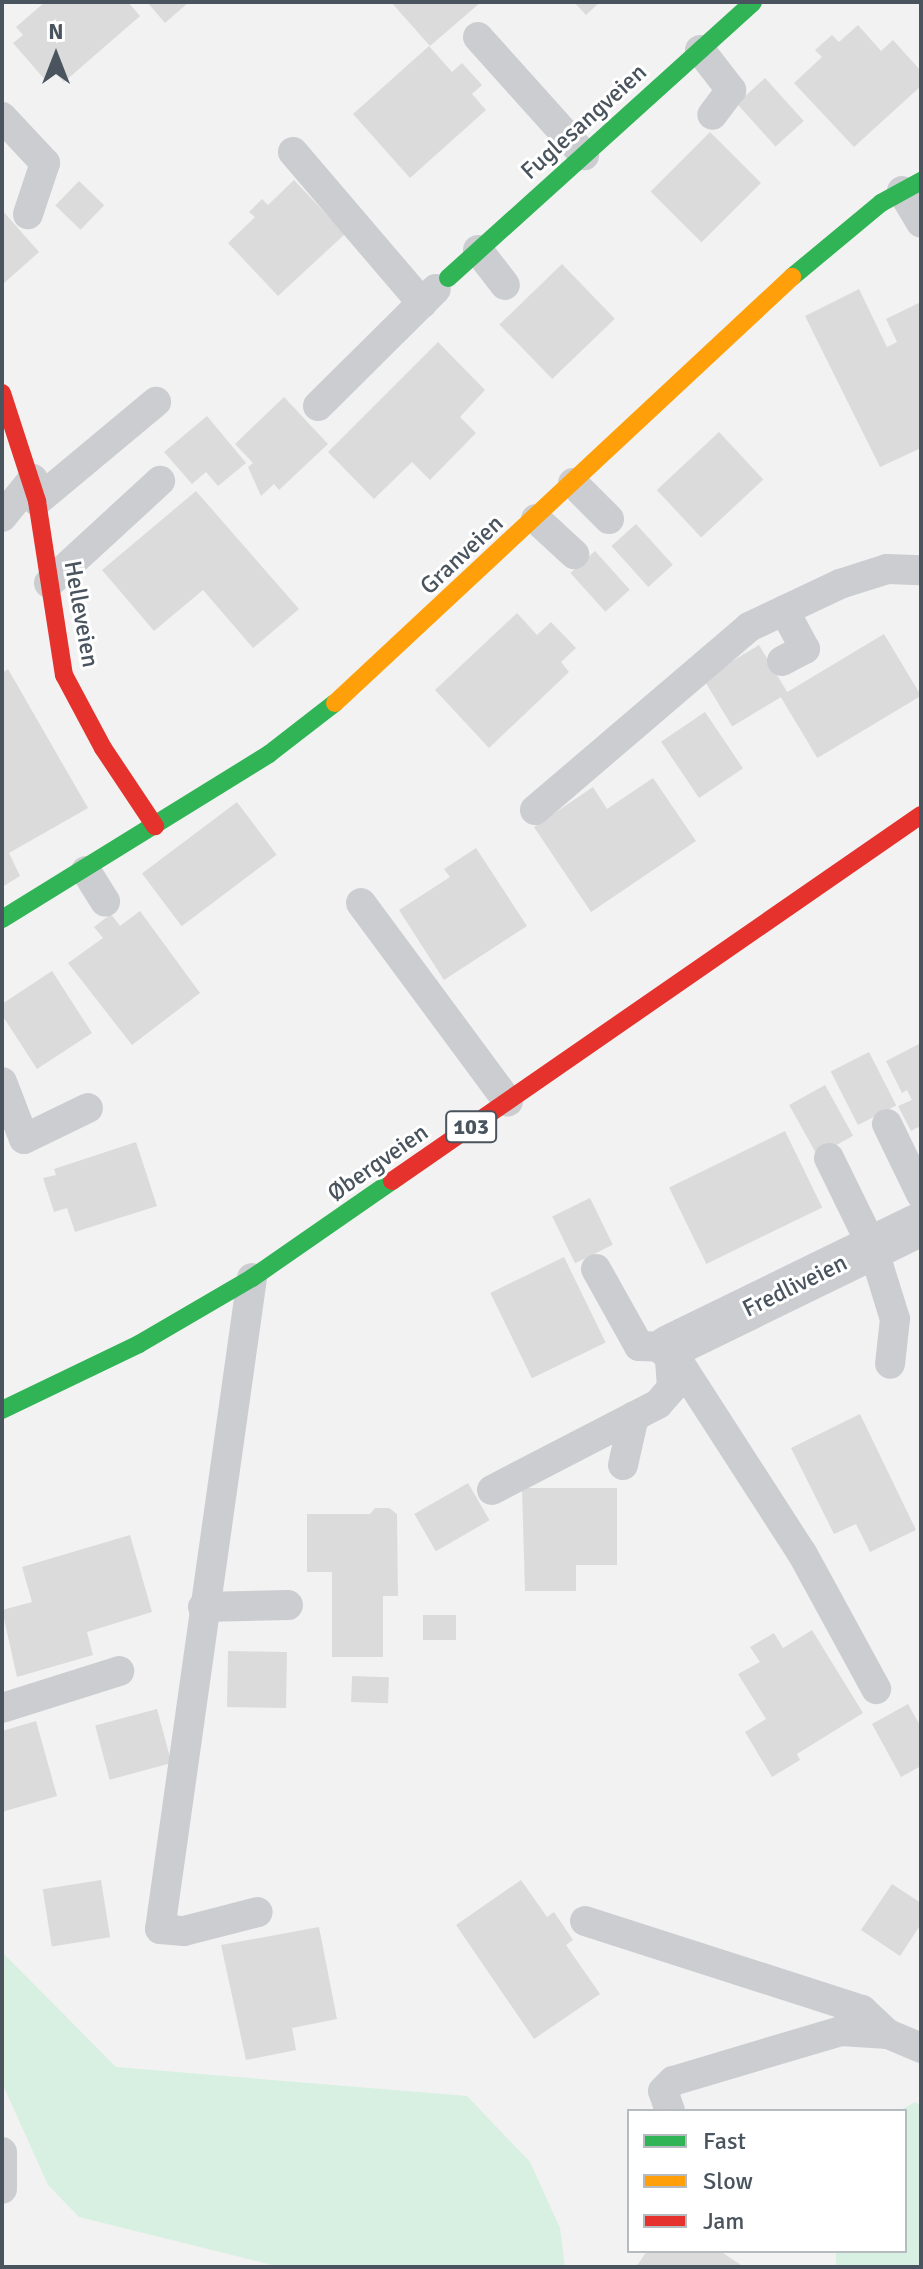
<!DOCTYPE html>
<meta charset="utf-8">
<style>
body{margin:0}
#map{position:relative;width:923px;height:2269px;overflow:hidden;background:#f2f2f2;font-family:Signika,sans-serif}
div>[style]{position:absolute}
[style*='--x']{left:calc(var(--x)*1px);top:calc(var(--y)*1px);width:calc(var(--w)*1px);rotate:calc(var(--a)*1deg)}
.green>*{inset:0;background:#d8f0e1}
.building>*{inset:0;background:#dbdbdc;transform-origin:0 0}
.lane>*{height:30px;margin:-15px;padding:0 15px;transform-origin:15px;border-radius:15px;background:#cbcdd0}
.street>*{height:44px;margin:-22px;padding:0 22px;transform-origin:22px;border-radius:22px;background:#cbcdd0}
.fast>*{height:18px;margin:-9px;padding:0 9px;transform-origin:9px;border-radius:9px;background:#30b455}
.slow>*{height:18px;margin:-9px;padding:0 9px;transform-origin:9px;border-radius:9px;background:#ff9f0a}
.jam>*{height:18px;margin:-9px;padding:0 9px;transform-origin:9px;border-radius:9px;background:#e5322d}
span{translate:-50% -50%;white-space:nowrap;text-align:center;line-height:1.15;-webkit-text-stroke:6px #fff;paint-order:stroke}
.shield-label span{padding:2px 6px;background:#fff;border:2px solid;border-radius:6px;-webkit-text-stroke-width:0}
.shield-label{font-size:22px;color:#49545e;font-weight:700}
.street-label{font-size:24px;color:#49545e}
.frame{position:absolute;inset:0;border:4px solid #49545e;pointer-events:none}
.legend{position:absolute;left:627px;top:2109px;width:280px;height:144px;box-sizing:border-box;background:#fff;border:2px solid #b6bbbf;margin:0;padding:10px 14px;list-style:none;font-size:24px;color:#49545e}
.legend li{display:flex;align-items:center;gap:16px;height:40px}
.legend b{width:40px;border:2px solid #b6bbbf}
.north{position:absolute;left:16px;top:16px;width:80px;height:80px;-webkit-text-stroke:6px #fff;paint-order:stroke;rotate:0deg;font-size:22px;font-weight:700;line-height:32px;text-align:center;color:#49545e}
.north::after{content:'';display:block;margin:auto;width:28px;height:36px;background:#49545e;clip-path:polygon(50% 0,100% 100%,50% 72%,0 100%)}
</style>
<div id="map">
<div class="green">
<div style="clip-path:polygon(2px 1952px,116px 2067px,467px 2096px,530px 2162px,560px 2228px,565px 2267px,280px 2267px,79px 2217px,48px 2185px,2px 2083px)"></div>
<div style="clip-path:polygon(915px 2102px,921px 2106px,921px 2267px,836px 2267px,836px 2251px,905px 2251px,905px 2111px,899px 2111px)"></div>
</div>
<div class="building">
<div style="clip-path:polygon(45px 2px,128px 2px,140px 16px,64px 82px,55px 73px,46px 81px,13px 43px,23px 35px,16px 27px)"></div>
<div style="clip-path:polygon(147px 2px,189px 2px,165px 23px)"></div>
<div style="clip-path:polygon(391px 2px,481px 2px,430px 46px)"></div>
<div style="clip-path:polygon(574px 2px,600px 2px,586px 15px)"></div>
<div style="clip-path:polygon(858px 25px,881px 51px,893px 40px,921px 71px,921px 86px,854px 147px,794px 83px,822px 57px,815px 50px,832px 35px,839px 42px)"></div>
<div style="clip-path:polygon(429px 46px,452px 72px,462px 63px,482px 85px,472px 94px,486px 110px,410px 178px,353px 114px)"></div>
<div style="left:765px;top:78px;width:58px;height:38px;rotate:48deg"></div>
<div style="left:710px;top:132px;width:72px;height:84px;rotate:45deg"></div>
<div style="clip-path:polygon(294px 180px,345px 234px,278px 296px,228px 243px,255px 217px,249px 212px,262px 199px,268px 205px)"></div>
<div style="left:79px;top:181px;width:35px;height:34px;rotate:44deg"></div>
<div style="clip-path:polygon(2px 210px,39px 252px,2px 285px)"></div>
<div style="left:562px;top:264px;width:76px;height:87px;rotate:46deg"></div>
<div style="clip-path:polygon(859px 289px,887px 347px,897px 342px,886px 319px,921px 302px,921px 448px,880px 467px,805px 316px)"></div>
<div style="clip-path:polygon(438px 342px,485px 390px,460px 417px,476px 433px,430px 480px,412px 462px,374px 499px,328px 452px)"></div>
<div style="clip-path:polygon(284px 397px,328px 444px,279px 490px,274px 484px,261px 496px,248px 467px,253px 463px,235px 444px)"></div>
<div style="clip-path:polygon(207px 416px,246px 463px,218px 486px,206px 472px,192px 484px,164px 452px)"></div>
<div style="left:719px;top:432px;width:65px;height:85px;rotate:47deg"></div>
<div style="clip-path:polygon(196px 491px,299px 609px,253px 648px,203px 590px,154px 631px,102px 570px)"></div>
<div style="left:636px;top:524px;width:55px;height:33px;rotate:48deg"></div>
<div style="left:595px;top:551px;width:52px;height:33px;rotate:48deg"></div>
<div style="clip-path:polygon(517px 613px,537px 635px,551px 622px,576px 648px,561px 662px,569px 672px,489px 748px,435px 690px)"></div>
<div style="left:884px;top:634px;width:72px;height:121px;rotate:59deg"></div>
<div style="left:759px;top:645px;width:56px;height:65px;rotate:59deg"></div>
<div style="clip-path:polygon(8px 669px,88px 808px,9px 853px,20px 876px,2px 887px,2px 673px)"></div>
<div style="left:705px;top:712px;width:68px;height:53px;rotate:56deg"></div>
<div style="clip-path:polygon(653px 778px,696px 841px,591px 912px,534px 827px,593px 787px,607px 809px)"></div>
<div style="left:237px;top:802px;width:66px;height:119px;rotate:53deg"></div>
<div style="clip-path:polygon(476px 848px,527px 926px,444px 980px,399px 910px,450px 877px,444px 869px)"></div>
<div style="clip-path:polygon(140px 911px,200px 993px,132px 1045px,68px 963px,103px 938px,94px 927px,111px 914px,120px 926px)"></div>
<div style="clip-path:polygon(52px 971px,92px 1033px,37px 1069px,2px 1015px,2px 1004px)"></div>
<div style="clip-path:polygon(921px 1043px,921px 1132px,918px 1127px,911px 1131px,898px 1106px,912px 1100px,907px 1090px,902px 1093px,886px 1061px)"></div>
<div style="left:869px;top:1052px;width:60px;height:43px;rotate:63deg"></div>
<div style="left:825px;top:1085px;width:58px;height:41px;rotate:61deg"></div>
<div style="left:785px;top:1131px;width:85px;height:129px;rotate:64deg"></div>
<div style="clip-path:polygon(136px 1142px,157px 1206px,75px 1232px,67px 1208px,54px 1212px,43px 1178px,56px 1175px,54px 1169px)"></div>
<div style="left:590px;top:1198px;width:52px;height:42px;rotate:64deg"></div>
<div style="left:564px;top:1257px;width:95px;height:82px;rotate:64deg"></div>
<div style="clip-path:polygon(860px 1414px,916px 1530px,870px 1552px,856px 1524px,834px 1534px,791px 1448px)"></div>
<div style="left:468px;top:1483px;width:43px;height:62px;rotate:60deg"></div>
<div style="clip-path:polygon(522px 1488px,617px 1488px,617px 1565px,576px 1565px,576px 1591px,525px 1591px)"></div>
<div style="clip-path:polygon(375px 1508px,389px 1508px,397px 1514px,398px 1596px,383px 1596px,383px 1657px,332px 1657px,332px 1572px,307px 1572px,307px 1514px,370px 1514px)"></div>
<div style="clip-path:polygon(130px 1535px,152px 1612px,87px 1632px,93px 1655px,17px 1677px,2px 1610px,32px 1602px,22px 1567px)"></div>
<div style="left:423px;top:1615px;width:33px;height:25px"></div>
<div style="clip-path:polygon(812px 1630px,863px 1713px,797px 1754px,800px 1760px,772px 1777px,745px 1732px,766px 1719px,738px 1674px,760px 1662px,750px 1647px,774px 1633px,783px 1648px)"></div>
<div style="left:228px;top:1651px;width:59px;height:56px;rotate:1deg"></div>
<div style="left:352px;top:1676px;width:37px;height:26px;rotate:2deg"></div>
<div style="clip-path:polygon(908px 1704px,921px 1727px,921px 1766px,901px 1777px,872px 1724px)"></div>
<div style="left:157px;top:1709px;width:56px;height:64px;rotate:75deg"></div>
<div style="clip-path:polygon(36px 1721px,57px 1796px,2px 1812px,2px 1731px)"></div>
<div style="left:101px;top:1880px;width:58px;height:59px;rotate:81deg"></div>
<div style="clip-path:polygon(521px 1880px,547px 1917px,554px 1912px,573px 1940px,566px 1945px,600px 1994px,534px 2039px,456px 1925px)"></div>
<div style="clip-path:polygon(892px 1884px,921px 1903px,921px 1924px,900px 1956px,861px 1930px)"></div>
<div style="clip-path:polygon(319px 1927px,337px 2019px,292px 2028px,296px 2050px,246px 2060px,221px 1945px)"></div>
<div style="clip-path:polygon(647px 2251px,720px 2251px,744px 2267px,636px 2267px)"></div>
</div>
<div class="lane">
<div style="--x:478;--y:37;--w:159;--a:48.1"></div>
<div style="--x:700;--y:50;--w:51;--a:52.2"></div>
<div style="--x:731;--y:90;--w:31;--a:127"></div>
<div style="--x:2;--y:117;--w:63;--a:46.9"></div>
<div style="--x:45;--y:163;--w:54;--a:108.4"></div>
<div style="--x:293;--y:152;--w:199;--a:49.5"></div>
<div style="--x:902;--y:191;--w:37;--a:59"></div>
<div style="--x:478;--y:250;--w:44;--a:52.4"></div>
<div style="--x:318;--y:406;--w:166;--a:-44.8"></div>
<div style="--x:573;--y:483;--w:51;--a:45"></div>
<div style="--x:37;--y:501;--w:155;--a:-39.8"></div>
<div style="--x:2;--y:517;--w:49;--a:-50.8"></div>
<div style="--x:536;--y:519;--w:52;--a:42.6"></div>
<div style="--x:49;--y:583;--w:151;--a:-42.6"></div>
<div style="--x:782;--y:661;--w:26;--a:-28"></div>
<div style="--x:805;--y:649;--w:44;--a:-118.3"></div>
<div style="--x:535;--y:810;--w:282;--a:-40.5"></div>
<div style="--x:749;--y:627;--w:101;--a:-25.3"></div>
<div style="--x:840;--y:584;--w:49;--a:-17.7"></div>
<div style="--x:887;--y:569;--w:34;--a:2"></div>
<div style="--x:86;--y:871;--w:36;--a:58"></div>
<div style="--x:361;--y:903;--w:247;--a:53.5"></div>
<div style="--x:2;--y:1082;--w:61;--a:68.9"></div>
<div style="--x:24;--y:1139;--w:71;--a:-25.8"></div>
<div style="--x:887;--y:1124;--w:78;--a:64.1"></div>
<div style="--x:829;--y:1158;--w:100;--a:63.9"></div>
<div style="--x:873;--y:1248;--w:74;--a:72.8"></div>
<div style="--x:895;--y:1319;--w:45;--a:96.3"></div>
<div style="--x:596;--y:1269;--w:88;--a:60.8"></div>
<div style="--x:639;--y:1346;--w:30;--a:2"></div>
<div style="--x:252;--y:1278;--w:657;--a:98.04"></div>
<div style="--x:160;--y:1929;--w:24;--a:5"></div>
<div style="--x:184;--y:1931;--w:76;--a:-14.4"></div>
<div style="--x:669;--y:1347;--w:245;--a:57.2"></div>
<div style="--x:802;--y:1553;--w:155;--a:61.4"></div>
<div style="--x:623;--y:1465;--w:50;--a:-77.3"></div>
<div style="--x:492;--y:1490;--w:187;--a:-27.4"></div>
<div style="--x:658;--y:1404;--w:21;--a:-49"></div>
<div style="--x:672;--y:1388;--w:39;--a:-94"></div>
<div style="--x:203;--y:1607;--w:85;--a:-1.3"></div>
<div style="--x:2;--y:1708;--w:123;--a:-17.5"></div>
<div style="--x:585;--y:1921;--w:291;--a:17.8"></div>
<div style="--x:862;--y:2010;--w:35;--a:43"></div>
<div style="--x:670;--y:2111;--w:21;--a:-109"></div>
<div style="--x:663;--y:2091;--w:14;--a:-45"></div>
<div style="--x:673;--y:2081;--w:175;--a:-16.6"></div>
<div style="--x:841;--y:2031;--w:47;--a:3.7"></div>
<div style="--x:888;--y:2034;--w:36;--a:23"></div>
<div style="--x:2;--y:2152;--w:37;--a:90"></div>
</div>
<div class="street">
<div style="--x:669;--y:1347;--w:280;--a:-26"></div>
</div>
<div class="fast">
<div style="--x:792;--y:277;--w:116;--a:-39.7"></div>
<div style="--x:881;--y:203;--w:46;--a:-28.8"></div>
<div style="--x:448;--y:278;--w:411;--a:-42.1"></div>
<div style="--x:2;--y:919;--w:314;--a:-31.7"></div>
<div style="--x:269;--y:754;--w:83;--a:-37.7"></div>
<div style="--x:2;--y:1410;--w:152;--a:-25.7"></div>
<div style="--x:139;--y:1344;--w:131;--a:-30.3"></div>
<div style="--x:252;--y:1278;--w:170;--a:-34.7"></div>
</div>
<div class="slow">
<div style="--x:335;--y:703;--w:625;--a:-42.99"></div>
</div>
<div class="jam">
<div style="--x:2;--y:393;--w:114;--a:72"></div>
<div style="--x:37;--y:501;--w:176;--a:81.2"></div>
<div style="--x:64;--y:675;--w:83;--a:61.9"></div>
<div style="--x:103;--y:748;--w:94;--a:56.3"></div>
<div style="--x:392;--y:1181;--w:643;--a:-34.68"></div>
</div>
<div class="shield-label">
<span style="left:471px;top:1127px">103</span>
</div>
<div class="street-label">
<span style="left:584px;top:122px;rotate:-42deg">Fuglesangveien</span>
<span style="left:462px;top:555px;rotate:-43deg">Granveien</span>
<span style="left:81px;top:614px;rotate:80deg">Helleveien</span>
<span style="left:378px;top:1163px;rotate:-35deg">Øbergveien</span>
<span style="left:795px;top:1286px;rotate:-26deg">Fredliveien</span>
</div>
<div class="frame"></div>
<ul class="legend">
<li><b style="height:10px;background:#30b455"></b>Fast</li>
<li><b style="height:10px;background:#ff9f0a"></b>Slow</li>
<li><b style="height:10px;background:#e5322d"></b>Jam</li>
</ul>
<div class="north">N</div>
</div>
